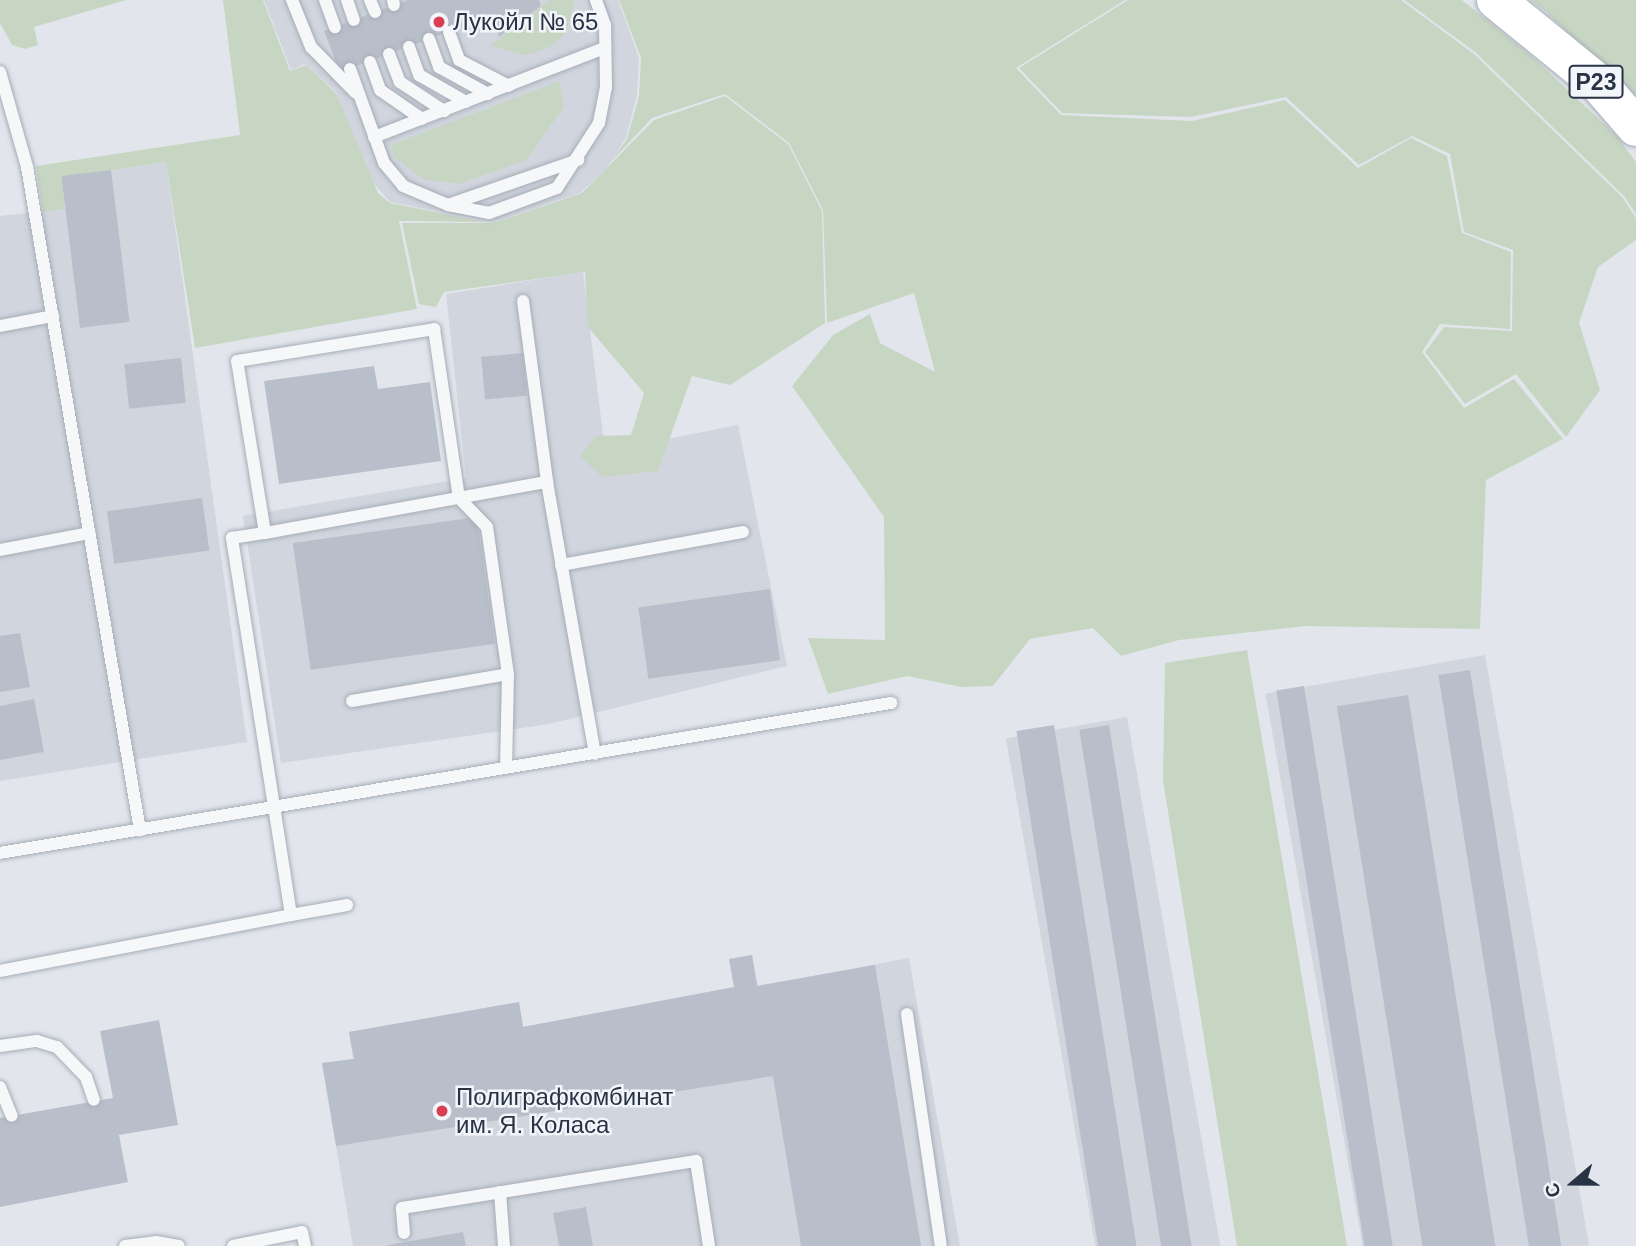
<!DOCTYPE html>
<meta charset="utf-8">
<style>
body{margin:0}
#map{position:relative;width:1636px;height:1246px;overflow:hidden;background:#e2e6ec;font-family:Arial,sans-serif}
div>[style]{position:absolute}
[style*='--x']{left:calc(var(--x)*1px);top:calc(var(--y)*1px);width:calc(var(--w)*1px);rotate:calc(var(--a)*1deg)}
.built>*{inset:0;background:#d0d5de;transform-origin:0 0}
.green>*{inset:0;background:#c7d6c3}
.building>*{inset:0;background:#b9bfca;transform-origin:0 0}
.roads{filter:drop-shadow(0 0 2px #a6adb7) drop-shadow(0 0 2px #a6adb7)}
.service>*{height:12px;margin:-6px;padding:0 6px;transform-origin:6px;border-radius:6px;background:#f5f7f9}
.primary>*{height:38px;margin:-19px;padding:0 19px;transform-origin:19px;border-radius:19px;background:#fff}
.dots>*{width:19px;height:19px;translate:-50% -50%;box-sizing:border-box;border:4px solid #f2f5f9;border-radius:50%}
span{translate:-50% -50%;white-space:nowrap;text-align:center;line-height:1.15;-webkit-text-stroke:5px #f2f5f9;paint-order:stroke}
.shield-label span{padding:2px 5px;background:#f2f5f9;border:2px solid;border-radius:5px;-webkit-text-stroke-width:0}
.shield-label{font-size:23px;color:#283346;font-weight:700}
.poi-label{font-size:24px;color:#283346}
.left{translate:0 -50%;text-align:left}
.north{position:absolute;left:1538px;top:1148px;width:70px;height:70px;-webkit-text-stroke:5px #f2f5f9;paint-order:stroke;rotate:250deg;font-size:19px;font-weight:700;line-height:28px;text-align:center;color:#283346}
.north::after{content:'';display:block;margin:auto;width:24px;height:32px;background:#283346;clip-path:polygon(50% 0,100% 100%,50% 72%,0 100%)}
</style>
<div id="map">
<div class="built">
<div style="clip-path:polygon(264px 0,618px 0,639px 58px,637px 95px,626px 138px,606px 169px,580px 193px,493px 223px,390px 202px,366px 174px,336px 92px,305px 64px,291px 70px)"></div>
<div style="clip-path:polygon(166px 162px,247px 742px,0 781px,0 216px,65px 209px,61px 177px)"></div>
<div style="clip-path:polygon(583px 272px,605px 451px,738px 425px,787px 666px,549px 724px,281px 763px,243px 516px,466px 478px,446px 294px)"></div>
<div style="left:1485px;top:655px;width:599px;height:223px;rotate:80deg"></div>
<div style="left:1127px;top:717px;width:537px;height:123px;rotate:80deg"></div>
<div style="clip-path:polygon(752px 955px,758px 986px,909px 958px,960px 1246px,353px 1246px,322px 1063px,353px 1059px,349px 1032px,519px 1002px,523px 1027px,734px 987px,729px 959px)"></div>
</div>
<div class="green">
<div style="clip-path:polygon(0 0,126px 0,34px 27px,38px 45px,25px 49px,12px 45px,0 23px)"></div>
<div style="clip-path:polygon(223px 0,263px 0,290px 71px,306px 65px,336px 93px,378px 193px,390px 203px,486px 222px,399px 221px,417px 309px,195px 348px,166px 162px,62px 177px,65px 209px,43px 212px,36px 166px,240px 135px)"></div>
<div style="clip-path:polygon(550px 0,575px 0,566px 32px,552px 46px,526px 55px,490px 46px)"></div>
<div style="clip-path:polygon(619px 0,1125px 0,1016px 68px,1061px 115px,1192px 121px,1285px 100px,1358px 168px,1411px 138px,1447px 156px,1462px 233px,1511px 252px,1510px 329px,1440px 324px,1422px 352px,1464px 408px,1514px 379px,1563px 439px,1486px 480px,1480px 629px,1305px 626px,1179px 640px,1121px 656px,1093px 628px,1030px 639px,993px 686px,961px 687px,907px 676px,828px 694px,808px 638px,885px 640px,884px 517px,792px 386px,833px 335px,870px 314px,880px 343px,935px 372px,914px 293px,827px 323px,823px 210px,789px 143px,725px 94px,652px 118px,609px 164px,627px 139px,639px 96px,641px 58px)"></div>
<div style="clip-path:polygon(1128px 0,1401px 0,1474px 54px,1623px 198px,1636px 218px,1636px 240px,1598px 267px,1579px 323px,1600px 390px,1566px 437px,1516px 374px,1465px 404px,1425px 352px,1444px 327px,1512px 331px,1513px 250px,1464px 232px,1450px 154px,1412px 136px,1359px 165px,1286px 97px,1191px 117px,1062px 113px,1019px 68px)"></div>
<div style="clip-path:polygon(1404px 0,1462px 0,1530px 55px,1617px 136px,1636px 162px,1636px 214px,1624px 196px,1475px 52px)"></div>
<div style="clip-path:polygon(1531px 0,1636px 0,1636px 97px,1546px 12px)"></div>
<div style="clip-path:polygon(560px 81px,564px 107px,526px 160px,459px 184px,423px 179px,394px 157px,391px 145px)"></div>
<div style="clip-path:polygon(725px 96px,788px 144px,822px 211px,825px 323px,730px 385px,692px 376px,658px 471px,602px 477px,580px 456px,596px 436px,631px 435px,644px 393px,588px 327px,585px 272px,444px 292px,436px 307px,419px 304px,402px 223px,494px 223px,582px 193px,654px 120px)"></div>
<div style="clip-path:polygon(1247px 650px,1347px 1246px,1237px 1246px,1163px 780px,1165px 663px)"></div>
</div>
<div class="building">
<div style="clip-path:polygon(408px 0,539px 0,541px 6px,499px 37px,491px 16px,340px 72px,324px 31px)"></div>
<div style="left:111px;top:170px;width:153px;height:50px;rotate:83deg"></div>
<div style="left:523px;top:353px;width:43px;height:42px;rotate:85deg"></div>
<div style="left:181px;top:358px;width:45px;height:57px;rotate:84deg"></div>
<div style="clip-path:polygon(374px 366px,378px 389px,430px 382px,441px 461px,279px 484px,264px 381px)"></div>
<div style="left:202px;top:498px;width:53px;height:96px;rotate:82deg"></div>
<div style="left:477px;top:517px;width:128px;height:186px;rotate:82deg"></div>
<div style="left:770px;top:589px;width:72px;height:133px;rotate:82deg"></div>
<div style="clip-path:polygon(20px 633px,30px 687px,0 692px,0 636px)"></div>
<div style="left:1470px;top:670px;width:584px;height:32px;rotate:81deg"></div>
<div style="left:1304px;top:686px;width:568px;height:28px;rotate:81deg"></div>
<div style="left:1408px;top:695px;width:558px;height:72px;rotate:81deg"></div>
<div style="clip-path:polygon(34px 699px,44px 752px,0 760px,0 706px)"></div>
<div style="left:1054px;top:725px;width:528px;height:38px;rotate:81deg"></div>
<div style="left:1109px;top:725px;width:528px;height:30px;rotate:81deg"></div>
<div style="clip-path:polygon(752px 955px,757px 986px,875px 965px,921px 1246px,801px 1246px,773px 1076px,336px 1146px,322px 1063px,354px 1059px,349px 1032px,519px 1002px,523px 1027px,734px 987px,729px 959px)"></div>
<div style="clip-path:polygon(159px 1020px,178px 1125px,119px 1135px,128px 1182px,0 1207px,0 1118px,113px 1098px,100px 1031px)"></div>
<div style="clip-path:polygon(586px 1207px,593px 1246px,559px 1246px,553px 1213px)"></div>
<div style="clip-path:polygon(463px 1232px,466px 1246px,388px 1246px,388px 1245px)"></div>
</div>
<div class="roads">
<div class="service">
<div style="--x:292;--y:0;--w:51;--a:68"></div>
<div style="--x:311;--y:47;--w:64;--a:45.6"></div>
<div style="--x:325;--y:0;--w:29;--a:70"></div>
<div style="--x:347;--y:0;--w:21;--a:71"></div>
<div style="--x:370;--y:0;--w:13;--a:67"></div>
<div style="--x:393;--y:0;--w:5;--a:79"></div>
<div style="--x:449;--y:32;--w:30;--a:70"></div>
<div style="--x:459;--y:60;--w:56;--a:27.5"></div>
<div style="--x:429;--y:39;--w:30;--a:70"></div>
<div style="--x:439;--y:67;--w:56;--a:28.9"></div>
<div style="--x:409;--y:47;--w:30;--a:70"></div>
<div style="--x:419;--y:75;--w:54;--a:29.9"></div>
<div style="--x:389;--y:54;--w:30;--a:69"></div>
<div style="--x:400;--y:82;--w:53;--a:33.4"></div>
<div style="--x:370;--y:62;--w:30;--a:70"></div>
<div style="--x:380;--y:90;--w:51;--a:34.6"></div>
<div style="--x:350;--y:69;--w:100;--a:70.1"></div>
<div style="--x:384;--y:163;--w:30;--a:50"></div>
<div style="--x:403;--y:186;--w:49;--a:22.9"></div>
<div style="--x:448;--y:205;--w:42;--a:11"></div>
<div style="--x:489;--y:213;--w:72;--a:-20.2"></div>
<div style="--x:557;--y:188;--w:77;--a:-57.1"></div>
<div style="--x:599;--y:123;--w:37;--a:-79"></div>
<div style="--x:606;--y:87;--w:62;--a:-90.9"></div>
<div style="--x:605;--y:25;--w:27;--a:-110"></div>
<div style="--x:0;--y:72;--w:99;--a:74.1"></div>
<div style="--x:27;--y:167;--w:673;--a:80.33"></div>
<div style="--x:374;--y:137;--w:248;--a:-21.1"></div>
<div style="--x:448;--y:205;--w:138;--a:-19.1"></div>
<div style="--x:523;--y:301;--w:183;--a:82.4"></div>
<div style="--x:547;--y:482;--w:276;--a:80"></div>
<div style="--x:0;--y:326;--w:54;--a:-10.7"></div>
<div style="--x:265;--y:533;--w:287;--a:-10.3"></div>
<div style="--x:0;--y:550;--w:91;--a:-10.8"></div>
<div style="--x:561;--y:565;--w:185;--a:-10.3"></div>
<div style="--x:352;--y:701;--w:158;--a:-9.8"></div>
<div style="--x:0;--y:853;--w:904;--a:-9.56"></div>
<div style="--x:291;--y:915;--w:57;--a:-10.1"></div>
<div style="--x:0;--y:971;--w:296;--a:-10.9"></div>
<div style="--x:291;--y:915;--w:382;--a:-98.9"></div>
<div style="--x:232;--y:538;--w:33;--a:-9"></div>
<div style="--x:265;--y:533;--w:174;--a:-99.2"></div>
<div style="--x:237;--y:361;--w:200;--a:-9.2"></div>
<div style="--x:434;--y:329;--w:171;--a:81.6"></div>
<div style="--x:459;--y:498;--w:40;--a:46"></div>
<div style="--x:487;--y:527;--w:148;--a:81.9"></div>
<div style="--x:508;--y:674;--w:94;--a:91.2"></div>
<div style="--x:907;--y:1014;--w:234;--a:81.7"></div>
<div style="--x:0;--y:1046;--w:37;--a:-8"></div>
<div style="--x:37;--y:1041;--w:21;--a:17"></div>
<div style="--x:57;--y:1047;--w:42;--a:46"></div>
<div style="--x:86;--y:1077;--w:24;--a:71"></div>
<div style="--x:0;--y:1087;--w:31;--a:68"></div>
<div style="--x:500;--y:1192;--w:54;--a:85.8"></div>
<div style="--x:404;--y:1233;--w:25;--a:-95"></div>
<div style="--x:402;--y:1208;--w:298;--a:-9.1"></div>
<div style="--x:696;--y:1161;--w:86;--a:81.3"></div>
<div style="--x:125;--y:1246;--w:31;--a:-7"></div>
<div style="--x:156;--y:1242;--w:23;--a:10"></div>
<div style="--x:233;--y:1246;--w:70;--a:-11.5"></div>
<div style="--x:302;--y:1232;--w:14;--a:78"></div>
</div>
<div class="primary">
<div style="--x:1496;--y:0;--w:132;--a:39.1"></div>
<div style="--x:1598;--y:83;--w:58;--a:49.2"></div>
</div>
</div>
<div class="dots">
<div style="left:439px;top:22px;background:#da3e53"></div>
<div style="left:442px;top:1111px;background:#da3e53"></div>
</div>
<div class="shield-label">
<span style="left:1596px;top:82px">Р23</span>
</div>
<div class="poi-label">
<span class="left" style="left:453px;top:22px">Лукойл № 65</span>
<span class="left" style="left:456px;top:1111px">Полиграфкомбинат<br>им. Я. Коласа</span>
</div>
<div class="north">С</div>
</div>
